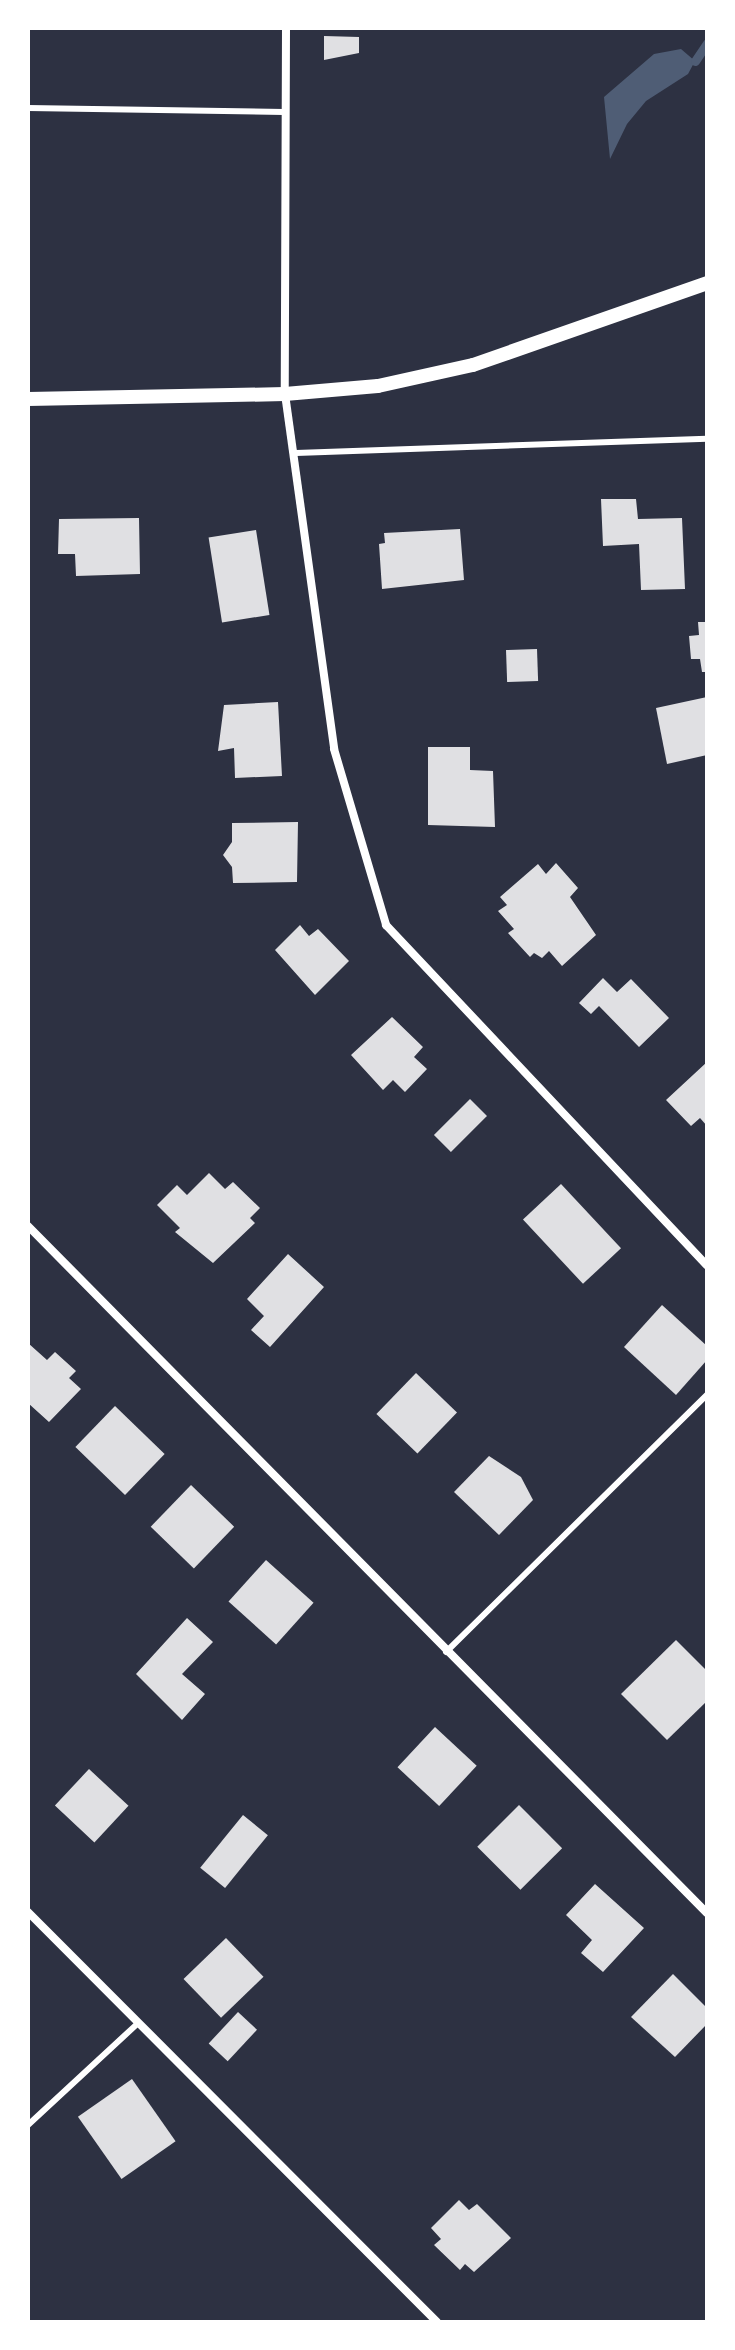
<!DOCTYPE html>
<style>
body{margin:0}
#map{position:relative;width:735px;height:2350px;overflow:hidden;background:#2d3142;font-family:"Work Sans",sans-serif}
div>[style]{position:absolute}
[style*='--x']{left:calc(var(--x)*1px);top:calc(var(--y)*1px);width:calc(var(--w)*1px);rotate:calc(var(--a)*1deg)}
.water>*{inset:0;background:#4f5d75}
.stream>*{height:9px;margin:-4.5px;padding:0 4.5px;transform-origin:4.5px;border-radius:4.5px;background:#4f5d75}
.building>*{inset:0;background:#e0e0e3;transform-origin:0 0}
.service>*{height:6px;margin:-3px;padding:0 3px;transform-origin:3px;border-radius:3px;background:#fff}
.minor>*{height:8px;margin:-4px;padding:0 4px;transform-origin:4px;border-radius:4px;background:#fff}
.tertiary>*{height:14px;margin:-7px;padding:0 7px;transform-origin:7px;border-radius:7px;background:#fff}
span{translate:-50% -50%;white-space:nowrap;text-align:center;line-height:1.15;-webkit-text-stroke:8px #fff;paint-order:stroke}
.frame{position:absolute;inset:0;border:30px solid #fff;pointer-events:none}
</style>
<div id="map">
<div class="water">
<div style="clip-path:polygon(681px 49px,695px 61px,688px 74px,646px 101px,627px 124px,610px 159px,604px 97px,654px 54px)"></div>
</div>
<div class="stream">
<div style="--x:695;--y:61;--w:22;--a:-56"></div>
</div>
<div class="building">
<div style="clip-path:polygon(324px 36px,359px 37px,359px 53px,324px 60px)"></div>
<div style="clip-path:polygon(601px 499px,636px 499px,638px 519px,682px 518px,685px 589px,641px 590px,639px 544px,603px 546px)"></div>
<div style="clip-path:polygon(139px 518px,140px 574px,76px 576px,75px 554px,58px 554px,59px 519px)"></div>
<div style="clip-path:polygon(460px 529px,464px 580px,382px 589px,379px 544px,385px 543px,384px 533px)"></div>
<div style="left:256px;top:530px;width:86px;height:48px;rotate:81deg"></div>
<div style="clip-path:polygon(698px 622px,707px 622px,707px 672px,702px 672px,700px 659px,691px 659px,689px 636px,699px 635px)"></div>
<div style="left:537px;top:649px;width:32px;height:31px;rotate:88deg"></div>
<div style="clip-path:polygon(707px 697px,707px 755px,667px 764px,656px 708px)"></div>
<div style="clip-path:polygon(278px 702px,282px 776px,235px 778px,234px 748px,218px 751px,224px 705px)"></div>
<div style="clip-path:polygon(428px 747px,470px 747px,470px 770px,493px 771px,495px 827px,428px 825px)"></div>
<div style="clip-path:polygon(298px 822px,297px 882px,233px 883px,232px 867px,223px 855px,232px 842px,232px 823px)"></div>
<div style="clip-path:polygon(556px 863px,578px 888px,570px 897px,596px 935px,562px 966px,549px 951px,542px 958px,534px 953px,530px 957px,508px 933px,514px 929px,498px 911px,507px 905px,500px 897px,538px 864px,546px 874px)"></div>
<div style="clip-path:polygon(300px 925px,309px 936px,318px 929px,349px 961px,315px 995px,275px 950px)"></div>
<div style="clip-path:polygon(603px 978px,617px 992px,631px 979px,669px 1018px,639px 1047px,599px 1006px,591px 1014px,579px 1003px)"></div>
<div style="clip-path:polygon(392px 1017px,423px 1047px,414px 1057px,427px 1069px,405px 1092px,393px 1080px,383px 1090px,351px 1055px)"></div>
<div style="clip-path:polygon(707px 1062px,707px 1126px,700px 1118px,691px 1126px,666px 1100px)"></div>
<div style="left:470px;top:1099px;width:24px;height:51px;rotate:45deg"></div>
<div style="clip-path:polygon(209px 1173px,225px 1189px,233px 1182px,260px 1208px,250px 1218px,255px 1223px,213px 1263px,175px 1232px,180px 1228px,157px 1205px,177px 1185px,187px 1195px)"></div>
<div style="left:561px;top:1184px;width:88px;height:52px;rotate:47deg"></div>
<div style="clip-path:polygon(288px 1254px,324px 1287px,270px 1347px,251px 1330px,264px 1316px,247px 1299px)"></div>
<div style="clip-path:polygon(662px 1305px,707px 1346px,707px 1360px,676px 1395px,624px 1347px)"></div>
<div style="clip-path:polygon(28px 1343px,47px 1360px,55px 1352px,76px 1371px,69px 1378px,81px 1389px,49px 1422px,28px 1403px)"></div>
<div style="left:416px;top:1373px;width:57px;height:57px;rotate:44deg"></div>
<div style="left:115px;top:1406px;width:69px;height:57px;rotate:44deg"></div>
<div style="clip-path:polygon(489px 1456px,521px 1477px,533px 1500px,499px 1535px,454px 1492px)"></div>
<div style="left:191px;top:1485px;width:60px;height:58px;rotate:44deg"></div>
<div style="left:266px;top:1560px;width:64px;height:56px;rotate:42deg"></div>
<div style="clip-path:polygon(187px 1618px,213px 1642px,182px 1674px,205px 1694px,182px 1720px,136px 1674px)"></div>
<div style="clip-path:polygon(676px 1640px,707px 1671px,707px 1701px,667px 1740px,621px 1694px)"></div>
<div style="left:435px;top:1727px;width:57px;height:55px;rotate:43deg"></div>
<div style="left:89px;top:1769px;width:54px;height:50px;rotate:43deg"></div>
<div style="left:519px;top:1805px;width:61px;height:59px;rotate:45deg"></div>
<div style="left:243px;top:1815px;width:32px;height:68px;rotate:39deg"></div>
<div style="clip-path:polygon(595px 1884px,644px 1928px,603px 1972px,581px 1953px,592px 1940px,566px 1915px)"></div>
<div style="left:226px;top:1938px;width:54px;height:59px;rotate:46deg"></div>
<div style="clip-path:polygon(673px 1974px,707px 2008px,707px 2024px,675px 2057px,631px 2017px)"></div>
<div style="left:238px;top:2012px;width:26px;height:43px;rotate:43deg"></div>
<div style="left:132px;top:2079px;width:76px;height:66px;rotate:55deg"></div>
<div style="clip-path:polygon(459px 2200px,469px 2210px,477px 2204px,511px 2238px,474px 2272px,465px 2264px,460px 2270px,434px 2245px,441px 2239px,431px 2228px)"></div>
</div>
<div class="service">
<div style="--x:28;--y:108;--w:256;--a:0.9"></div>
<div style="--x:296;--y:453;--w:411;--a:-2"></div>
<div style="--x:446;--y:1652;--w:366;--a:-44.6"></div>
<div style="--x:28;--y:2125;--w:150;--a:-42.8"></div>
</div>
<div class="minor">
<div style="--x:286;--y:28;--w:366;--a:90.2"></div>
<div style="--x:285;--y:394;--w:358;--a:82.1"></div>
<div style="--x:334;--y:749;--w:184;--a:73.5"></div>
<div style="--x:386;--y:925;--w:468;--a:46.7"></div>
<div style="--x:28;--y:1226;--w:966;--a:45.34"></div>
<div style="--x:28;--y:1912;--w:579;--a:45.07"></div>
</div>
<div class="tertiary">
<div style="--x:28;--y:399;--w:257;--a:-1.1"></div>
<div style="--x:285;--y:394;--w:93;--a:-4.9"></div>
<div style="--x:378;--y:386;--w:97;--a:-12.5"></div>
<div style="--x:473;--y:365;--w:248;--a:-19.3"></div>
</div>
<div class="frame"></div>
</div>
